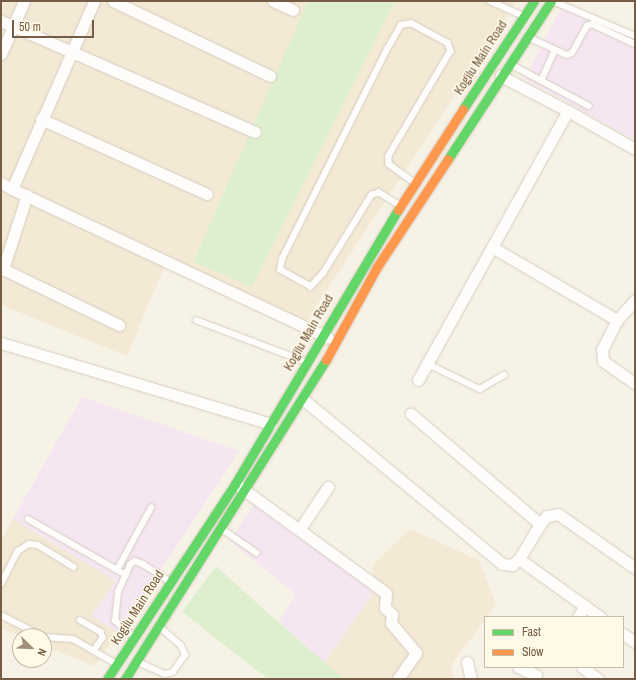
<!DOCTYPE html>
<style>
body{margin:0}
#map{position:relative;width:636px;height:680px;overflow:hidden;background:#f7f2e6;font-family:"Archivo Narrow",sans-serif}
div>[style]{position:absolute}
[style*='--x']{left:calc(var(--x)*1px);top:calc(var(--y)*1px);width:calc(var(--w)*1px);rotate:calc(var(--a)*1deg)}
.residential>*{inset:0;background:#f3e9d5}
.education>*{inset:0;background:#f5e6f1}
.green>*{inset:0;background:#deefcf}
.roads{filter:drop-shadow(0 0 1px #d6cdc1) drop-shadow(0 0 1px #d6cdc1)}
.lane>*{height:5.5px;margin:-2.75px;padding:0 2.75px;transform-origin:2.75px;border-radius:2.75px;background:#fefdfb}
.street>*{height:11px;margin:-5.5px;padding:0 5.5px;transform-origin:5.5px;border-radius:5.5px;background:#fefdfb}
.fast>*{height:9px;margin:-4.5px;padding:0 4.5px;transform-origin:4.5px;border-radius:4.5px;background:#63d668}
.slow>*{height:9px;margin:-4.5px;padding:0 4.5px;transform-origin:4.5px;border-radius:4.5px;background:#ff974d}
span{translate:-50% -50%;white-space:nowrap;text-align:center;line-height:1.15;-webkit-text-stroke:3px #fff9e7;paint-order:stroke}
.street-label{font-size:13px;color:#755d45}
.frame{position:absolute;inset:0;border:2px solid #755d45;pointer-events:none}
.legend{position:absolute;left:484px;top:616px;width:140px;height:52px;box-sizing:border-box;background:#fff9e7;border:1px solid #c8bba6;margin:0;padding:5px 7px;list-style:none;font-size:12px;color:#755d45}
.legend li{display:flex;align-items:center;gap:8px;height:20px}
.legend b{width:20px;border:1px solid #c8bba6}
.north{position:absolute;left:12px;top:628px;width:40px;height:40px;box-sizing:border-box;background:#fff9e7;border:1px solid #c8bba6;border-radius:50%;rotate:113deg;font-size:11px;font-weight:700;line-height:16px;text-align:center;color:#755d45}
.north::after{content:'';display:block;margin:auto;width:14px;height:18px;background:#a2917d;clip-path:polygon(50% 0,100% 100%,50% 72%,0 100%)}
.scale{position:absolute;left:12px;top:20px;width:82px;height:18px;box-sizing:border-box;border:2px solid #755d45;border-top:0;padding-left:5px;font-size:12px;line-height:14px;white-space:nowrap;color:#755d45;-webkit-text-stroke:3px #fff9e7;paint-order:stroke}
</style>
<div id="map">
<div class="residential">
<div style="clip-path:polygon(1px 1px,309px 1px,193px 261px,252px 287px,395px 1px,517px 1px,299px 332px,164px 267px,127px 356px,1px 305px)"></div>
<div style="clip-path:polygon(13px 519px,116px 581px,92px 615px,119px 633px,94px 666px,44px 646px,44px 636px,20px 636px,1px 628px,1px 540px)"></div>
<div style="clip-path:polygon(410px 529px,479px 560px,496px 605px,451px 665px,454px 679px,344px 679px,325px 662px,375px 590px,372px 566px)"></div>
</div>
<div class="education">
<div style="clip-path:polygon(563px 4px,635px 38px,635px 140px,525px 79px)"></div>
<div style="clip-path:polygon(82px 397px,239px 451px,119px 633px,92px 616px,116px 581px,13px 519px)"></div>
<div style="clip-path:polygon(254px 504px,375px 590px,324px 662px,279px 622px,296px 594px,230px 541px)"></div>
</div>
<div class="green">
<div style="clip-path:polygon(308px 1px,395px 1px,252px 287px,193px 262px)"></div>
<div style="clip-path:polygon(216px 566px,278px 622px,344px 679px,268px 679px,182px 612px)"></div>
</div>
<div class="roads">
<div class="lane">
<div style="--x:490;--y:1;--w:35;--a:24"></div>
<div style="--x:553;--y:1;--w:89;--a:23.1"></div>
<div style="--x:528;--y:37;--w:43;--a:24.8"></div>
<div style="--x:567;--y:55;--w:5;--a:-22"></div>
<div style="--x:572;--y:53;--w:31;--a:-61"></div>
<div style="--x:587;--y:26;--w:5;--a:-22"></div>
<div style="--x:592;--y:24;--w:47;--a:24.9"></div>
<div style="--x:512;--y:65;--w:87;--a:28"></div>
<div style="--x:541;--y:81;--w:34;--a:-66"></div>
<div style="--x:400;--y:206;--w:25;--a:-148"></div>
<div style="--x:379;--y:193;--w:7;--a:164"></div>
<div style="--x:372;--y:195;--w:93;--a:121.8"></div>
<div style="--x:323;--y:274;--w:18;--a:133"></div>
<div style="--x:311;--y:287;--w:35;--a:-151"></div>
<div style="--x:280;--y:270;--w:11;--a:-80"></div>
<div style="--x:282;--y:259;--w:233;--a:-63.4"></div>
<div style="--x:386;--y:51;--w:30;--a:-60"></div>
<div style="--x:401;--y:25;--w:10;--a:-11"></div>
<div style="--x:411;--y:23;--w:42;--a:28.4"></div>
<div style="--x:448;--y:43;--w:9;--a:69"></div>
<div style="--x:451;--y:51;--w:122;--a:120.6"></div>
<div style="--x:389;--y:156;--w:8;--a:90"></div>
<div style="--x:389;--y:164;--w:32;--a:36"></div>
<div style="--x:196;--y:320;--w:116;--a:20.8"></div>
<div style="--x:428;--y:364;--w:58;--a:25.7"></div>
<div style="--x:480;--y:389;--w:28;--a:-30"></div>
<div style="--x:28;--y:519;--w:113;--a:29.7"></div>
<div style="--x:222;--y:529;--w:42;--a:34.4"></div>
<div style="--x:117;--y:570;--w:71;--a:-61.3"></div>
<div style="--x:1;--y:584;--w:37;--a:-63"></div>
<div style="--x:18;--y:551;--w:13;--a:-32"></div>
<div style="--x:29;--y:544;--w:9;--a:6"></div>
<div style="--x:38;--y:545;--w:42;--a:31.4"></div>
<div style="--x:1;--y:615;--w:46;--a:27.1"></div>
<div style="--x:80;--y:620;--w:24;--a:30"></div>
<div style="--x:101;--y:632;--w:6;--a:72"></div>
<div style="--x:103;--y:638;--w:16;--a:125"></div>
<div style="--x:44;--y:637;--w:29;--a:4"></div>
<div style="--x:73;--y:639;--w:48;--a:29.7"></div>
<div style="--x:134;--y:637;--w:25;--a:-140"></div>
<div style="--x:115;--y:621;--w:29;--a:-84"></div>
<div style="--x:118;--y:592;--w:30;--a:-66"></div>
<div style="--x:130;--y:565;--w:6;--a:-39"></div>
<div style="--x:135;--y:561;--w:9;--a:21"></div>
<div style="--x:143;--y:564;--w:31;--a:33"></div>
<div style="--x:138;--y:662;--w:30;--a:24"></div>
<div style="--x:165;--y:674;--w:8;--a:-14"></div>
<div style="--x:173;--y:672;--w:21;--a:-55"></div>
<div style="--x:185;--y:655;--w:10;--a:-114"></div>
<div style="--x:181;--y:646;--w:29;--a:-139"></div>
</div>
<div class="street">
<div style="--x:113;--y:1;--w:174;--a:25.5"></div>
<div style="--x:273;--y:1;--w:22;--a:24"></div>
<div style="--x:1;--y:21;--w:277;--a:23.6"></div>
<div style="--x:1;--y:54;--w:58;--a:-66.5"></div>
<div style="--x:568;--y:111;--w:77;--a:29.6"></div>
<div style="--x:41;--y:119;--w:182;--a:24.3"></div>
<div style="--x:1;--y:183;--w:13;--a:29"></div>
<div style="--x:12;--y:189;--w:205;--a:-66.4"></div>
<div style="--x:12;--y:189;--w:349;--a:25.2"></div>
<div style="--x:27;--y:195;--w:78;--a:108"></div>
<div style="--x:3;--y:269;--w:129;--a:25.8"></div>
<div style="--x:492;--y:247;--w:145;--a:30.3"></div>
<div style="--x:617;--y:320;--w:27;--a:-48"></div>
<div style="--x:617;--y:320;--w:33;--a:117"></div>
<div style="--x:602;--y:349;--w:12;--a:85"></div>
<div style="--x:603;--y:361;--w:39;--a:35"></div>
<div style="--x:1;--y:343;--w:282;--a:16.7"></div>
<div style="--x:418;--y:380;--w:308;--a:-60.9"></div>
<div style="--x:568;--y:111;--w:76;--a:-152.4"></div>
<div style="--x:304;--y:400;--w:257;--a:39.6"></div>
<div style="--x:502;--y:564;--w:10;--a:6"></div>
<div style="--x:512;--y:565;--w:9;--a:-41"></div>
<div style="--x:519;--y:559;--w:41;--a:-59"></div>
<div style="--x:540;--y:524;--w:170;--a:-139.5"></div>
<div style="--x:240;--y:487;--w:180;--a:36"></div>
<div style="--x:386;--y:593;--w:15;--a:94"></div>
<div style="--x:385;--y:608;--w:9;--a:41"></div>
<div style="--x:392;--y:614;--w:9;--a:96"></div>
<div style="--x:391;--y:623;--w:39;--a:50"></div>
<div style="--x:416;--y:653;--w:32;--a:125"></div>
<div style="--x:540;--y:524;--w:11;--a:-49"></div>
<div style="--x:547;--y:516;--w:11;--a:-10"></div>
<div style="--x:558;--y:514;--w:94;--a:35"></div>
<div style="--x:299;--y:530;--w:52;--a:-56"></div>
<div style="--x:519;--y:559;--w:100;--a:35.6"></div>
<div style="--x:578;--y:617;--w:13;--a:-58"></div>
<div style="--x:623;--y:634;--w:14;--a:34"></div>
<div style="--x:467;--y:662;--w:17;--a:77"></div>
<div style="--x:518;--y:667;--w:20;--a:24"></div>
<div style="--x:582;--y:667;--w:20;--a:37"></div>
</div>
<div class="fast">
<div style="--x:463;--y:109;--w:129;--a:-56.7"></div>
<div style="--x:448;--y:159;--w:189;--a:-56.9"></div>
<div style="--x:107;--y:679;--w:233;--a:-56.7"></div>
<div style="--x:235;--y:484;--w:319;--a:-59.3"></div>
<div style="--x:125;--y:679;--w:377;--a:-57.8"></div>
</div>
<div class="slow">
<div style="--x:398;--y:210;--w:120;--a:-57.2"></div>
<div style="--x:326;--y:360;--w:106;--a:-61.3"></div>
<div style="--x:377;--y:267;--w:129;--a:-56.7"></div>
</div>
</div>
<div class="street-label">
<span style="left:481px;top:58px;rotate:-57deg">Kogilu Main Road</span>
<span style="left:309px;top:333px;rotate:-60deg">Kogilu Main Road</span>
<span style="left:138px;top:608px;rotate:-57deg">Kogilu Main Road</span>
</div>
<div class="frame"></div>
<ul class="legend">
<li><b style="height:5px;background:#63d668"></b>Fast</li>
<li><b style="height:5px;background:#ff974d"></b>Slow</li>
</ul>
<div class="north">N</div>
<div class="scale">50 m</div>
</div>
